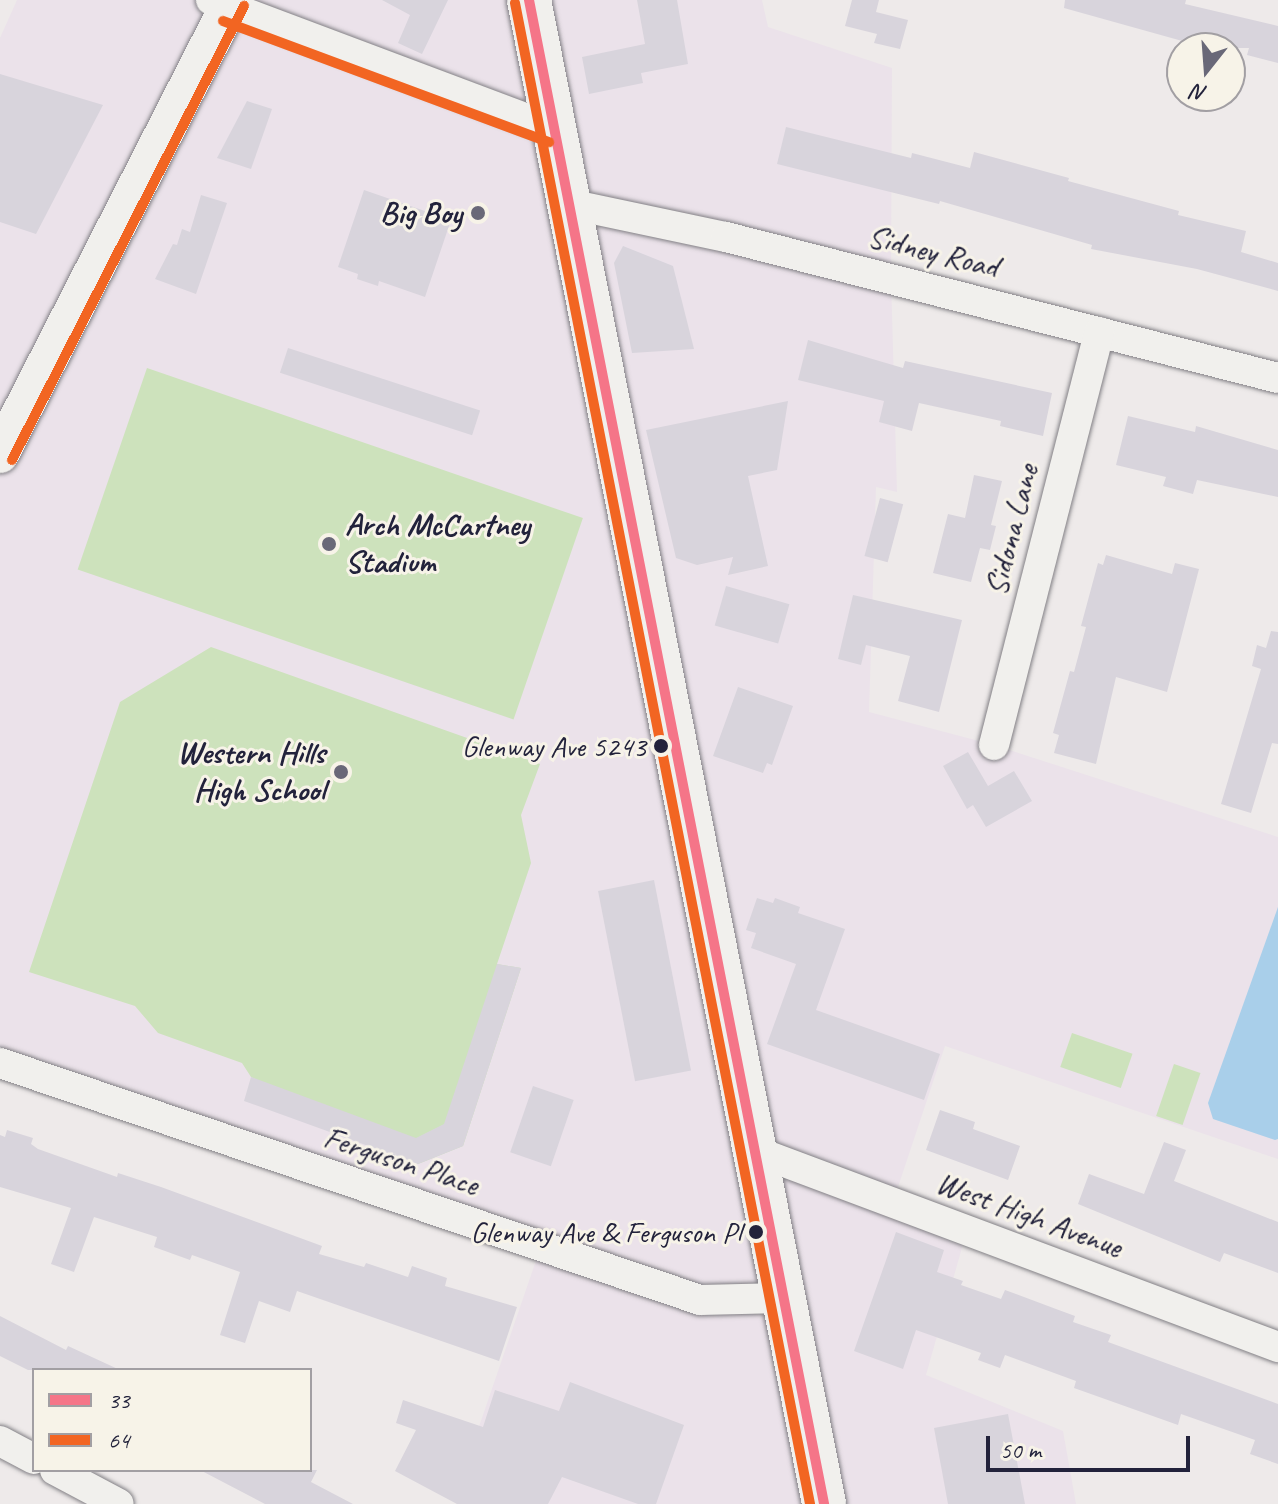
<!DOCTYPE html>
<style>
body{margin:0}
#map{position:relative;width:1278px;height:1504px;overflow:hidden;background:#eeeaea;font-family:Caveat,sans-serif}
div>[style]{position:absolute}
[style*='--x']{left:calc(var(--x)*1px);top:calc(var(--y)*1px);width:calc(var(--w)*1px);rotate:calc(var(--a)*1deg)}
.built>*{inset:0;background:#ebe2ea}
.green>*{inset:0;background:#cde2bc;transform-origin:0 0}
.water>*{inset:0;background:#a9cfea}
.building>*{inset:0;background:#d8d4dc;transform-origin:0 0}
.roads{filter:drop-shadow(0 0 2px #828085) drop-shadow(0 0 2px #828085)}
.minor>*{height:30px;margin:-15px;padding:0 15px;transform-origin:15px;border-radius:15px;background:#f1f0ed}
.tertiary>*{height:38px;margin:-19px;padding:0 19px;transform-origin:19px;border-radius:19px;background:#f1f0ed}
.primary>*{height:44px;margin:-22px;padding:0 22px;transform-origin:22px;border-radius:22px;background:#f1f0ed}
.bus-1>*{height:10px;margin:-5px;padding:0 5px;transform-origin:5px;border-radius:5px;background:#f57588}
.bus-2>*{height:10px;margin:-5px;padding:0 5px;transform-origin:5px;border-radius:5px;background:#f26522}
.dots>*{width:22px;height:22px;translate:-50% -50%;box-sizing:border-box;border:4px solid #f7f3e8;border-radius:50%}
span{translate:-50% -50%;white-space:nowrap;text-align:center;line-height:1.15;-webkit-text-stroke:6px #f7f3e8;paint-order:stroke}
.bus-label{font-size:30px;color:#22223b}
.right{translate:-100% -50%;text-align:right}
.poi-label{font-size:32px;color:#22223b;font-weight:700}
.left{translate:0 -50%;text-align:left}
.street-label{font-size:32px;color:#22223b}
.legend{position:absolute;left:32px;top:1368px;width:280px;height:104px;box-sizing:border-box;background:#f7f3e8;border:2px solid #a29fa3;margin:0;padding:10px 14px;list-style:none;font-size:24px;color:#22223b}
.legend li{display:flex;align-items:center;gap:16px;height:40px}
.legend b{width:40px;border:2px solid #a29fa3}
.north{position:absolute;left:1166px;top:32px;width:80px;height:80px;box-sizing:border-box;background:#f7f3e8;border:2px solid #a29fa3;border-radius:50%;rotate:197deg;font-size:22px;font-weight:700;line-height:32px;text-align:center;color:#22223b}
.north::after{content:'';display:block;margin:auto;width:28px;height:36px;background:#696878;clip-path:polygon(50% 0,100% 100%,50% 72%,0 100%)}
.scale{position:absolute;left:986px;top:1436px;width:204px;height:36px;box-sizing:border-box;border:4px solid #22223b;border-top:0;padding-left:10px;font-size:24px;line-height:28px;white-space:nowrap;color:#22223b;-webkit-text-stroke:6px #f7f3e8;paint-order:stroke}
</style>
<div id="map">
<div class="built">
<div style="clip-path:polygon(17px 0,762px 0,768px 27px,892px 68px,891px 278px,897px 492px,876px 487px,869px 712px,994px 745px,1278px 837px,1278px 1159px,945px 1046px,893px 1202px,967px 1230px,926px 1375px,1063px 1431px,1076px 1504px,525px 1504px,460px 1482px,541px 1246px,0 1063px,0 38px)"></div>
</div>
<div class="green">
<div style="left:147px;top:368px;width:461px;height:213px;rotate:19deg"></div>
<div style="clip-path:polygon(211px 647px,540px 764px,521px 815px,531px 863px,497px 964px,521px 968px,463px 1146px,418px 1164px,251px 1077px,242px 1063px,158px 1033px,135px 1006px,29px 972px,120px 702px)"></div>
<div style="left:1072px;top:1033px;width:64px;height:36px;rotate:19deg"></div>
<div style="left:1174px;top:1064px;width:28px;height:55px;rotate:19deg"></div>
</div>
<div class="water">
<div style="clip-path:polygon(1278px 907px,1278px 1139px,1275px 1140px,1213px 1119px,1208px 1103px)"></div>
</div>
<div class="building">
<div style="clip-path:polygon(382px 0,448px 0,422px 54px,398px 43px,410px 15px)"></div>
<div style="clip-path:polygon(637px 0,677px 0,688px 64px,641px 73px,643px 83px,589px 94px,582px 57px,645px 44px)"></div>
<div style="clip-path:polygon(852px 0,879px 0,876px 12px,908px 20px,900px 49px,874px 43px,877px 34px,845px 26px)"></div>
<div style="clip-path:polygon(1065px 0,1186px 0,1185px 4px,1278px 26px,1278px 63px,1247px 55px,1249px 48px,1192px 48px,1193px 44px,1064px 8px)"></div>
<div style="clip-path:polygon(0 74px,103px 105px,36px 234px,0 222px)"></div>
<div style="clip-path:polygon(247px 101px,272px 109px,251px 169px,217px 158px)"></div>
<div style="clip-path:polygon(786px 127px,911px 158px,912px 153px,970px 168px,974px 152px,1069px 178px,1068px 181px,1179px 211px,1178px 215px,1246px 231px,1241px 252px,1278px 263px,1278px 291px,1197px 269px,1091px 249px,1092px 245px,940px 201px,939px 204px,777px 164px)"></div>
<div style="clip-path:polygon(364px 190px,451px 220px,425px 297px,379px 281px,378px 286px,357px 279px,358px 274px,338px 267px)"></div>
<div style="clip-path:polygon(201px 195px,227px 203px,196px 294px,155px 279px,173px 244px,177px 245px,182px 229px,190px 232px)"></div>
<div style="clip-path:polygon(623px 246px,673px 266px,694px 349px,632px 353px,614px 263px)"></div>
<div style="clip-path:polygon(808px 340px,903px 368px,905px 361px,1052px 393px,1043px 436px,1000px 426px,1001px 421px,919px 403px,912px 431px,879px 422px,884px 401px,798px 380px)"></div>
<div style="left:288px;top:348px;width:202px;height:26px;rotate:18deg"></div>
<div style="clip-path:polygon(788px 401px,777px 470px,748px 476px,768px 566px,728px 575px,733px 557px,697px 565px,676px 558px,646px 430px)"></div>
<div style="clip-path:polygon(1128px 416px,1195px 432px,1196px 426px,1278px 450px,1278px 497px,1197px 480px,1193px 494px,1163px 486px,1166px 477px,1116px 465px)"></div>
<div style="clip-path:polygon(974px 475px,1002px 481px,991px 525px,996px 526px,990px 550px,980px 548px,971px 582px,933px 573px,948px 514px,965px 518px)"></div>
<div style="left:880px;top:498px;width:24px;height:60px;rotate:15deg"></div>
<div style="clip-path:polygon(1106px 555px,1172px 574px,1175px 563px,1199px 569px,1167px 692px,1116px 677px,1096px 764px,1054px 753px,1059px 735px,1053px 733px,1070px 671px,1074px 672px,1086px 627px,1081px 626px,1098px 563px,1103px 565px)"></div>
<div style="left:726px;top:586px;width:66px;height:41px;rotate:16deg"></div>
<div style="clip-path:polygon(853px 595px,962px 620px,939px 712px,898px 701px,910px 656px,866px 645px,861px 665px,838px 659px)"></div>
<div style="clip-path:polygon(1271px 631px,1278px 632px,1278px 744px,1272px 743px,1251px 813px,1221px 804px,1261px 669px,1252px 666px,1257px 645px,1266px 648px)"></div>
<div style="clip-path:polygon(738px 687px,793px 706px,772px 765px,767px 763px,763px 773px,713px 756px)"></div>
<div style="clip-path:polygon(968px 752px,988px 786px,1014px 771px,1032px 801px,986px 827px,973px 805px,967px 809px,943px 766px)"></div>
<div style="left:654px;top:880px;width:194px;height:57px;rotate:79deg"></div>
<div style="clip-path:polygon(757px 898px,773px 903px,775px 898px,800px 907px,798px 913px,845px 929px,816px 1010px,940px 1054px,924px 1100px,767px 1044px,796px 964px,751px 948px,756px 933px,746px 930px)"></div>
<div style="clip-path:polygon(497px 964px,521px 968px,463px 1146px,418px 1164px,244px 1101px,251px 1077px,416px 1138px,444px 1124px)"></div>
<div style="left:533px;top:1086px;width:43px;height:70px;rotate:19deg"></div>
<div style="clip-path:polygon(940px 1110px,975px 1122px,973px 1129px,1020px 1146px,1008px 1180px,926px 1150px)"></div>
<div style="clip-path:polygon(7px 1130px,33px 1138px,31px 1144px,38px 1149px,117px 1177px,118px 1173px,161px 1187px,322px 1246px,319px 1254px,364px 1267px,366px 1263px,408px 1277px,412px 1266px,447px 1278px,445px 1286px,517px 1307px,499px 1361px,297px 1291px,290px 1312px,259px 1301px,245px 1343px,220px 1335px,240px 1272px,192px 1255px,190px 1260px,154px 1247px,157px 1237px,94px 1217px,74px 1272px,51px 1264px,71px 1208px,0 1187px,0 1135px,5px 1137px)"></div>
<div style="clip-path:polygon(1164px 1142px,1186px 1150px,1174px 1181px,1278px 1222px,1278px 1273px,1224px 1253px,1220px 1262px,1078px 1204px,1089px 1174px,1144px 1194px)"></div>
<div style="clip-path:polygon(896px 1232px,944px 1250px,937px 1272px,963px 1281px,961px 1285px,1001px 1299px,1005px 1290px,1056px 1309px,1075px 1316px,1073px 1322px,1111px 1335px,1108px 1342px,1278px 1404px,1278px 1464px,1250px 1454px,1255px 1440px,1181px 1414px,1178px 1425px,1074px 1388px,1076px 1381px,1005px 1355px,1000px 1368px,978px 1360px,981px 1353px,916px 1330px,903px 1369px,854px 1351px)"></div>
<div style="clip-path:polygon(0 1316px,66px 1350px,68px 1346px,120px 1370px,28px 1370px,0 1356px)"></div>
<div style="clip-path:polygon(570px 1382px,684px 1425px,656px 1504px,638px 1504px,562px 1477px,548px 1504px,457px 1504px,395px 1471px,416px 1430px,396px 1423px,403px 1400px,483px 1427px,495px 1390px,559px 1411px)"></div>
<div style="clip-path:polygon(1008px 1414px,1025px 1504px,948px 1504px,934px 1428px)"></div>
<div style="clip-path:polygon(200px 1470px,317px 1470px,311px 1482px,353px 1504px,265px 1504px)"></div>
</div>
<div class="roads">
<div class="minor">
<div style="--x:211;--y:0;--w:366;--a:20.6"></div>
<div style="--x:569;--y:204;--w:160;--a:11.9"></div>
<div style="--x:726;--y:237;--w:570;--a:14.33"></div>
<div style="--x:994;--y:745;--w:426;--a:-75.7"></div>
<div style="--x:0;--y:1063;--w:739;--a:18.7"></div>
<div style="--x:700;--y:1300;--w:83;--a:-1.4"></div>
<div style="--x:755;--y:1151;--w:559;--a:20.54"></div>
<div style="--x:0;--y:1441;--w:38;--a:28"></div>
<div style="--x:55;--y:1470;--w:72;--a:28"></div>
</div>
<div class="tertiary">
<div style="--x:0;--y:454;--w:510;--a:-62.93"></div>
</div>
<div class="primary">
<div style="--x:529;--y:0;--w:1533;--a:78.9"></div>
</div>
</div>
<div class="bus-1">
<div style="--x:529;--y:0;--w:1533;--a:78.9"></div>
</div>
<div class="bus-2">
<div style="--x:515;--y:3;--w:1530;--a:78.88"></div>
<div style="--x:223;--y:21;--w:348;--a:20.4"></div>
<div style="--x:12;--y:460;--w:510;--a:-62.93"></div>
</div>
<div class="dots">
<div style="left:478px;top:213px;background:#696878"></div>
<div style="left:329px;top:544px;background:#696878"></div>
<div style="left:661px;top:746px;background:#22223b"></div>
<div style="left:341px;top:772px;background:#696878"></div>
<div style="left:756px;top:1232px;background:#22223b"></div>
</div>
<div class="bus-label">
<span class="right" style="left:646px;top:746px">Glenway Ave 5243</span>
<span class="right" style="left:741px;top:1232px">Glenway Ave &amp; Ferguson Pl</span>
</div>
<div class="poi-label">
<span class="right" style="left:462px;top:213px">Big Boy</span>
<span class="left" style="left:345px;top:544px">Arch McCartney<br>Stadium</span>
<span class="right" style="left:325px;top:772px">Western Hills<br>High School</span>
</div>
<div class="street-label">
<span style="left:933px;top:252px;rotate:14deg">Sidney Road</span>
<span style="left:1012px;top:530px;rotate:-76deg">Sidona Lane</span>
<span style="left:401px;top:1161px;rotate:18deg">Ferguson Place</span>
<span style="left:1029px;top:1215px;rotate:20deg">West High Avenue</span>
</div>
<ul class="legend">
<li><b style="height:10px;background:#f57588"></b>33</li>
<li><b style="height:10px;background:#f26522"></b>64</li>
</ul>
<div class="north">N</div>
<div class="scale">50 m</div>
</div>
